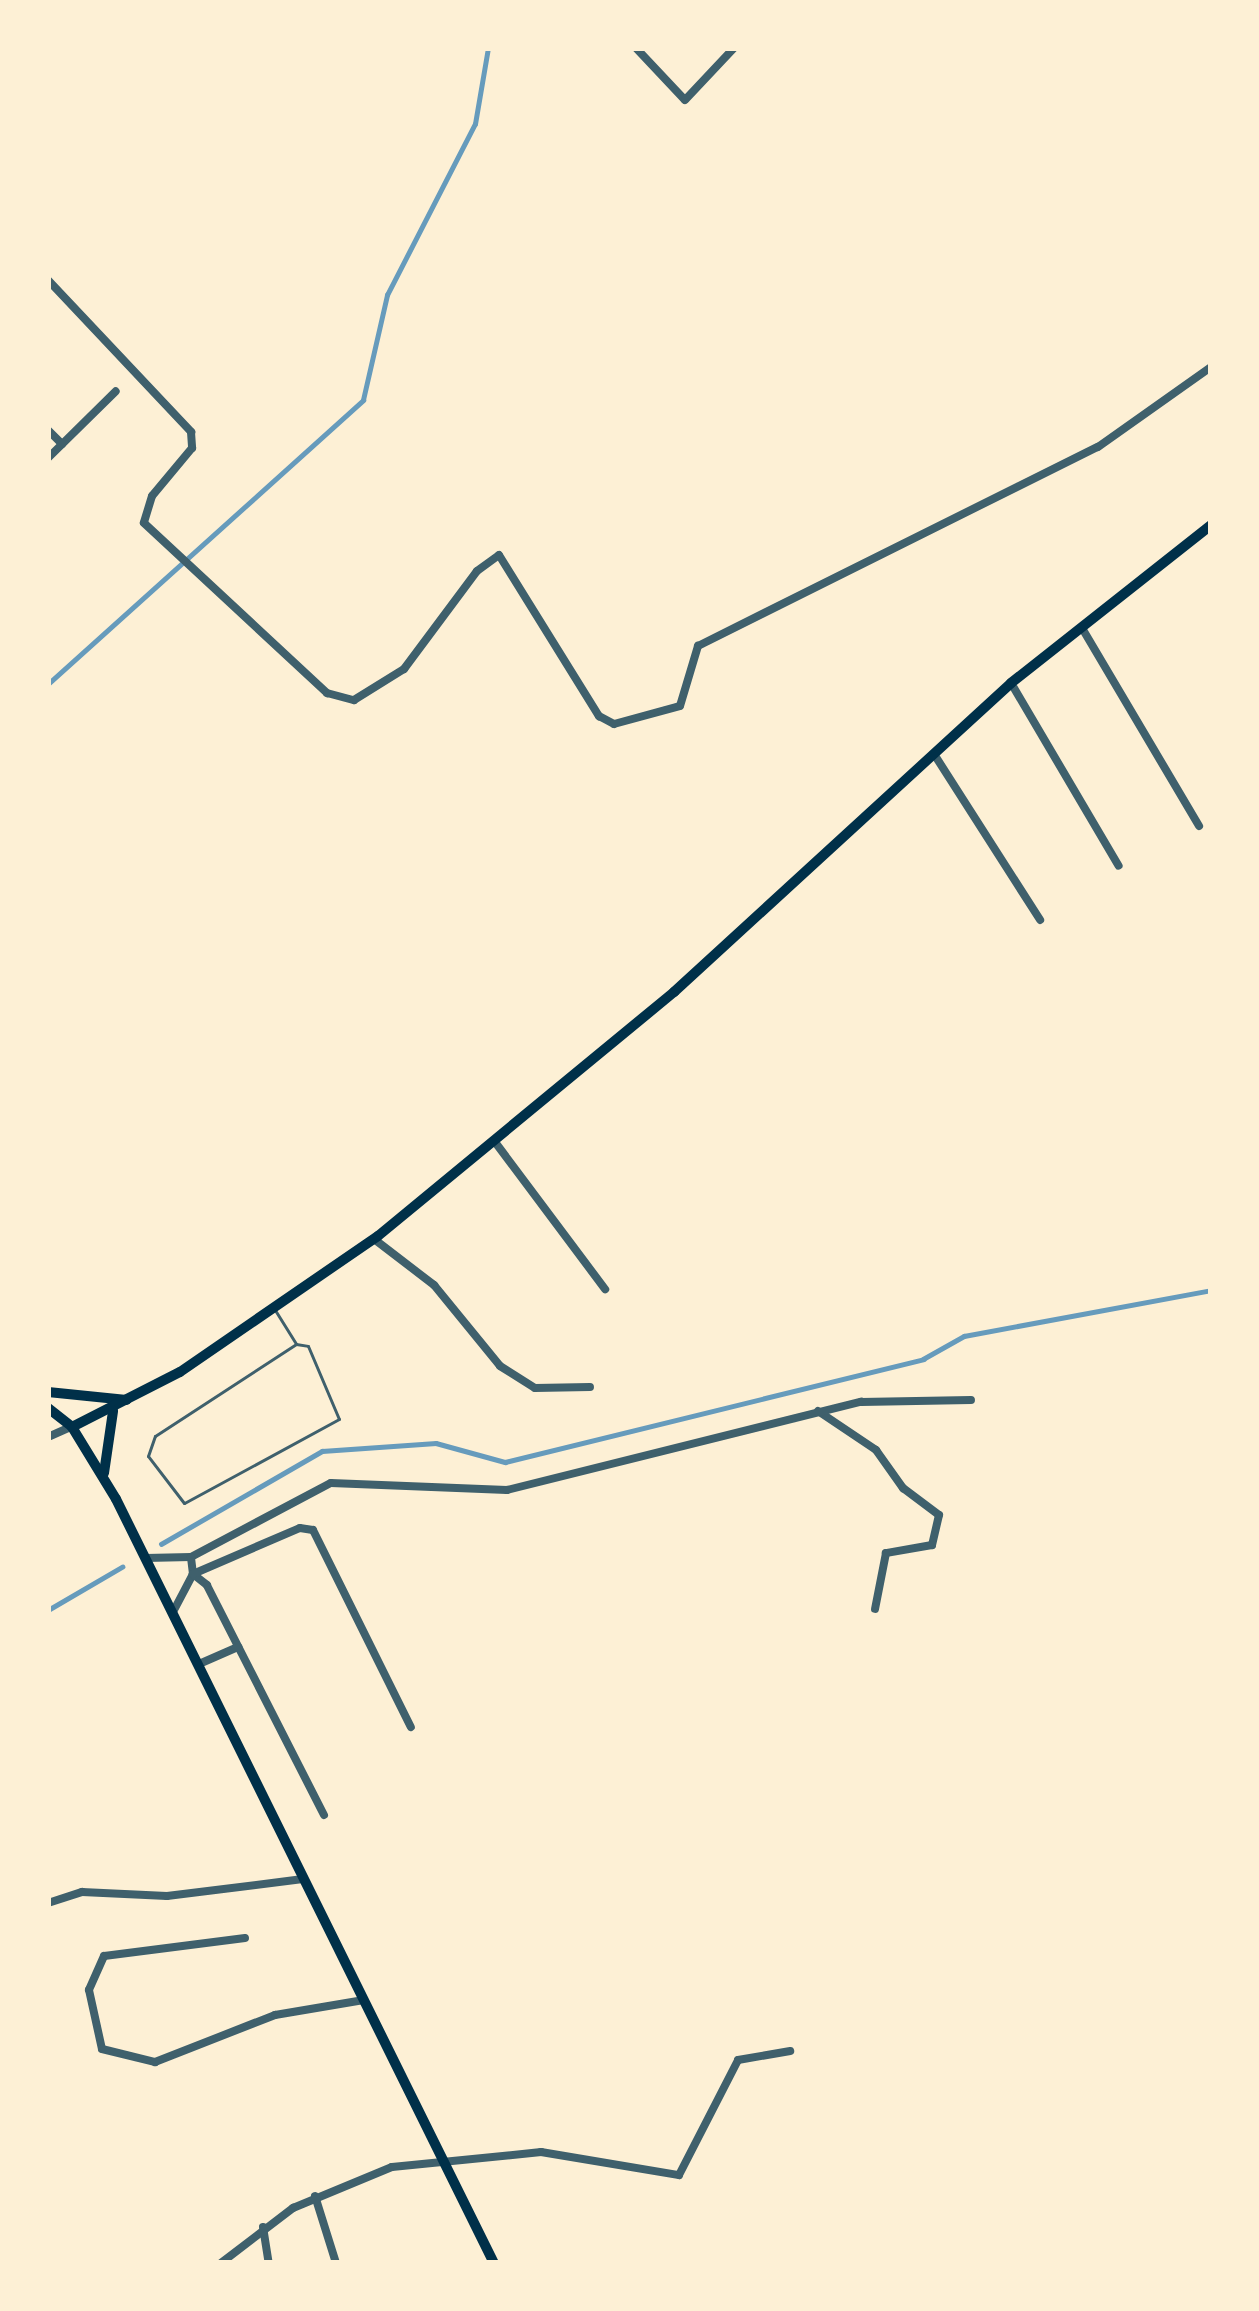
<!DOCTYPE html>
<style>
body{margin:0}
#map{position:relative;width:1259px;height:2311px;overflow:hidden;background:#fdf0d5;font-family:Helvetica,sans-serif}
div>[style]{position:absolute}
[style*='--x']{left:calc(var(--x)*1px);top:calc(var(--y)*1px);width:calc(var(--w)*1px);rotate:calc(var(--a)*1deg)}
.stream>*{height:4.5px;margin:-2.25px;padding:0 2.25px;transform-origin:2.25px;border-radius:2.25px;background:#669bbc}
.service>*{height:3px;margin:-1.5px;padding:0 1.5px;transform-origin:1.5px;border-radius:1.5px;background:#3f606c}
.minor>*{height:8px;margin:-4px;padding:0 4px;transform-origin:4px;border-radius:4px;background:#3f606c}
.secondary>*{height:10px;margin:-5px;padding:0 5px;transform-origin:5px;border-radius:5px;background:#003049}
span{translate:-50% -50%;white-space:nowrap;text-align:center;line-height:1.15;-webkit-text-stroke:9px #fdf0d5;paint-order:stroke}
.frame{position:absolute;inset:0;border:51px solid #fdf0d5;pointer-events:none}
</style>
<div id="map">
<div class="stream">
<div style="--x:48;--y:684;--w:424;--a:-42"></div>
<div style="--x:363;--y:400;--w:108;--a:-77.1"></div>
<div style="--x:387;--y:295;--w:192;--a:-62.8"></div>
<div style="--x:475;--y:124;--w:77;--a:-80.3"></div>
<div style="--x:161;--y:1544;--w:186;--a:-30"></div>
<div style="--x:322;--y:1451;--w:114;--a:-4"></div>
<div style="--x:436;--y:1443;--w:72;--a:15.4"></div>
<div style="--x:505;--y:1462;--w:431;--a:-13.8"></div>
<div style="--x:923;--y:1359;--w:47;--a:-29.3"></div>
<div style="--x:964;--y:1336;--w:251;--a:-10.5"></div>
<div style="--x:48;--y:1610;--w:86;--a:-30.2"></div>
</div>
<div class="service">
<div style="--x:275;--y:1310;--w:40;--a:58"></div>
<div style="--x:296;--y:1344;--w:12;--a:9"></div>
<div style="--x:308;--y:1346;--w:79;--a:67"></div>
<div style="--x:339;--y:1419;--w:176;--a:151.5"></div>
<div style="--x:184;--y:1503;--w:59;--a:-127.5"></div>
<div style="--x:148;--y:1456;--w:21;--a:-71"></div>
<div style="--x:155;--y:1436;--w:168;--a:-33.1"></div>
</div>
<div class="minor">
<div style="--x:636;--y:48;--w:71;--a:46.7"></div>
<div style="--x:685;--y:100;--w:71;--a:-46.7"></div>
<div style="--x:48;--y:280;--w:209;--a:46.7"></div>
<div style="--x:191;--y:432;--w:16;--a:86"></div>
<div style="--x:192;--y:448;--w:62;--a:129.8"></div>
<div style="--x:152;--y:496;--w:28;--a:107"></div>
<div style="--x:144;--y:523;--w:250;--a:42.9"></div>
<div style="--x:327;--y:693;--w:28;--a:15"></div>
<div style="--x:354;--y:700;--w:59;--a:-31.8"></div>
<div style="--x:404;--y:669;--w:122;--a:-53.3"></div>
<div style="--x:477;--y:571;--w:27;--a:-36"></div>
<div style="--x:499;--y:555;--w:190;--a:58.2"></div>
<div style="--x:599;--y:716;--w:17;--a:28"></div>
<div style="--x:614;--y:724;--w:68;--a:-15.3"></div>
<div style="--x:680;--y:706;--w:63;--a:-73.3"></div>
<div style="--x:698;--y:646;--w:447;--a:-26.5"></div>
<div style="--x:1098;--y:447;--w:138;--a:-35.3"></div>
<div style="--x:48;--y:430;--w:20;--a:45"></div>
<div style="--x:48;--y:458;--w:95;--a:-44.6"></div>
<div style="--x:1082;--y:628;--w:230;--a:59.4"></div>
<div style="--x:1011;--y:683;--w:212;--a:59.5"></div>
<div style="--x:934;--y:754;--w:197;--a:57.4"></div>
<div style="--x:495;--y:1142;--w:184;--a:53.2"></div>
<div style="--x:374;--y:1239;--w:76;--a:37.5"></div>
<div style="--x:434;--y:1285;--w:104;--a:50.8"></div>
<div style="--x:500;--y:1366;--w:41;--a:32.2"></div>
<div style="--x:535;--y:1388;--w:55;--a:-1"></div>
<div style="--x:818;--y:1411;--w:70;--a:33.9"></div>
<div style="--x:876;--y:1450;--w:47;--a:54.6"></div>
<div style="--x:903;--y:1488;--w:45;--a:36.9"></div>
<div style="--x:939;--y:1515;--w:31;--a:103"></div>
<div style="--x:932;--y:1545;--w:47;--a:170.1"></div>
<div style="--x:886;--y:1553;--w:57;--a:101.1"></div>
<div style="--x:48;--y:1437;--w:24;--a:-24"></div>
<div style="--x:146;--y:1558;--w:45;--a:-1.3"></div>
<div style="--x:191;--y:1557;--w:158;--a:-27.9"></div>
<div style="--x:331;--y:1483;--w:176;--a:2.3"></div>
<div style="--x:507;--y:1490;--w:365;--a:-14"></div>
<div style="--x:861;--y:1402;--w:110;--a:-1"></div>
<div style="--x:173;--y:1612;--w:43;--a:-62.2"></div>
<div style="--x:193;--y:1574;--w:17;--a:-97"></div>
<div style="--x:199;--y:1664;--w:43;--a:-23.6"></div>
<div style="--x:324;--y:1815;--w:258;--a:-117"></div>
<div style="--x:207;--y:1585;--w:18;--a:-142"></div>
<div style="--x:193;--y:1574;--w:116;--a:-23.3"></div>
<div style="--x:300;--y:1528;--w:13;--a:9"></div>
<div style="--x:313;--y:1530;--w:220;--a:63.6"></div>
<div style="--x:48;--y:1903;--w:36;--a:-18"></div>
<div style="--x:82;--y:1892;--w:85;--a:2.7"></div>
<div style="--x:167;--y:1896;--w:137;--a:-7.1"></div>
<div style="--x:245;--y:1938;--w:142;--a:172.7"></div>
<div style="--x:104;--y:1956;--w:37;--a:114"></div>
<div style="--x:89;--y:1990;--w:60;--a:77.6"></div>
<div style="--x:102;--y:2049;--w:55;--a:13.8"></div>
<div style="--x:155;--y:2062;--w:129;--a:-21.4"></div>
<div style="--x:275;--y:2015;--w:90;--a:-9.6"></div>
<div style="--x:315;--y:2196;--w:70;--a:72.6"></div>
<div style="--x:263;--y:2227;--w:36;--a:81"></div>
<div style="--x:221;--y:2263;--w:91;--a:-37.4"></div>
<div style="--x:293;--y:2208;--w:107;--a:-22.5"></div>
<div style="--x:392;--y:2167;--w:150;--a:-5.7"></div>
<div style="--x:541;--y:2152;--w:140;--a:9.5"></div>
<div style="--x:679;--y:2175;--w:129;--a:-62.8"></div>
<div style="--x:738;--y:2060;--w:53;--a:-9.8"></div>
</div>
<div class="secondary">
<div style="--x:48;--y:1392;--w:79;--a:5.8"></div>
<div style="--x:48;--y:1408;--w:31;--a:38"></div>
<div style="--x:72;--y:1427;--w:84;--a:58.6"></div>
<div style="--x:116;--y:1499;--w:852;--a:63.68"></div>
<div style="--x:72;--y:1427;--w:121;--a:-27"></div>
<div style="--x:180;--y:1372;--w:240;--a:-34.5"></div>
<div style="--x:378;--y:1236;--w:384;--a:-39.5"></div>
<div style="--x:674;--y:992;--w:457;--a:-42.5"></div>
<div style="--x:1011;--y:683;--w:255;--a:-38.3"></div>
<div style="--x:104;--y:1473;--w:63;--a:-81.7"></div>
</div>
<div class="frame"></div>
</div>
